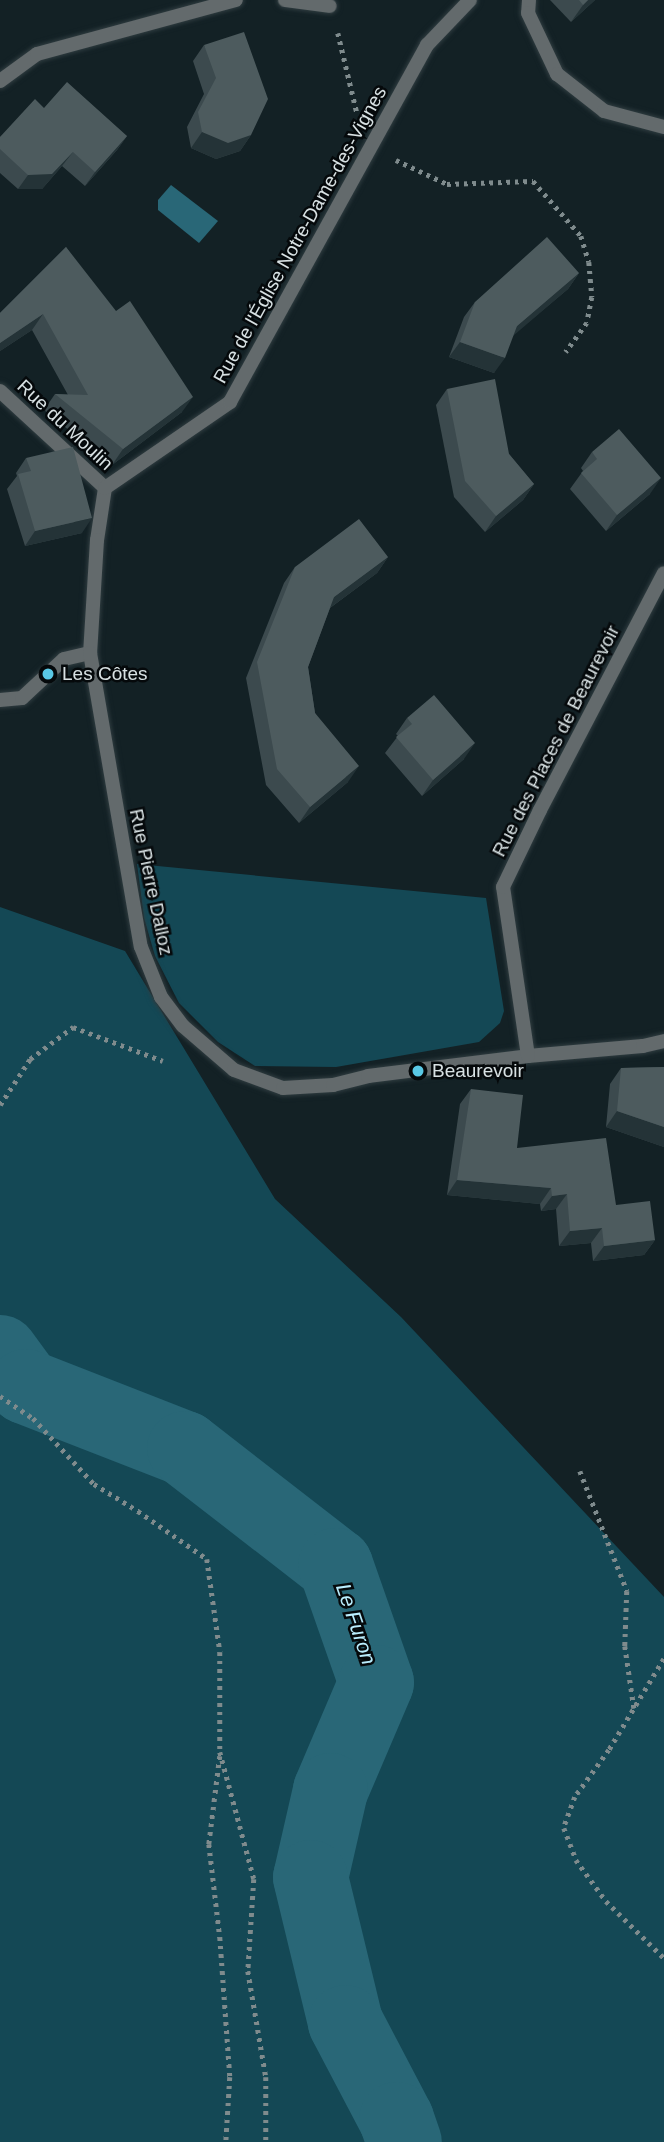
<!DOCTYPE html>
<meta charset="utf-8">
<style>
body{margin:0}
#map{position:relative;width:664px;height:2142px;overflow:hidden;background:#132125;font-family:Arial,sans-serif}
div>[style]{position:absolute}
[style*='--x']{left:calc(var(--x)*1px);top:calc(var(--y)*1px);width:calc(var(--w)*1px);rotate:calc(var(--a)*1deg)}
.green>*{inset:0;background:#144855}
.water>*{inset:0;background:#296777}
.river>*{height:75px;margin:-37.5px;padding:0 37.5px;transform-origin:37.5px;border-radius:37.5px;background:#296777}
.path>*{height:4.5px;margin-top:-2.25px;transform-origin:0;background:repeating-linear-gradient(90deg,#7f8b8d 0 3.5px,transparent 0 8.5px)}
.roads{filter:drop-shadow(0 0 2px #2f3c40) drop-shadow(0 0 2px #2f3c40)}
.lane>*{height:14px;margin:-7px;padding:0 7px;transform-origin:7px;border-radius:7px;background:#636a6c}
.street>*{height:14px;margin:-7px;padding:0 7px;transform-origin:7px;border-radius:7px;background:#636a6c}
.wall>*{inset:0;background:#3c4a4e}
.shaded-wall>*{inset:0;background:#243337}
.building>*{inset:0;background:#4d5b5e}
.dots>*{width:19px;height:19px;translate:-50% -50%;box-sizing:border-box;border:4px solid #05090b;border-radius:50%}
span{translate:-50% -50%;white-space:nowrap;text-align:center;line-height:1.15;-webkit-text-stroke:5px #05090b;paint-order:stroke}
.street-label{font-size:19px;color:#d8e1e3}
.poi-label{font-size:19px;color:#d8e1e3}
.left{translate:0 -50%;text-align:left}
.water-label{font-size:21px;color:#baeefe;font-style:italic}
</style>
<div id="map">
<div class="green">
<div style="clip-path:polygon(137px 864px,486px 898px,504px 1011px,500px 1023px,479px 1042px,336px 1067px,255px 1066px,218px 1042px,179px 1003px,155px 956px,144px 918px)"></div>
<div style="clip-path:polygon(0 907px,125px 951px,275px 1199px,401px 1317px,664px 1597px,664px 2142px,0 2142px)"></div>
</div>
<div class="water">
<div style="clip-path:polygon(171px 185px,218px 221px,199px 243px,158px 210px,158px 200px)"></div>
</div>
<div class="river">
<div style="--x:0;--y:1352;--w:42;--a:53.7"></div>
<div style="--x:25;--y:1386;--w:171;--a:21.3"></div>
<div style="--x:184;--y:1448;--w:191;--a:37.8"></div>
<div style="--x:335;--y:1565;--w:124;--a:70.7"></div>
<div style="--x:376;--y:1682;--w:117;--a:113.1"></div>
<div style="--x:330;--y:1790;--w:89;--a:102.9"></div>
<div style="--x:310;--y:1877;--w:149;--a:76.4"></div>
<div style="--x:345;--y:2022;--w:110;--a:62.3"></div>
<div style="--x:396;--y:2119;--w:24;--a:71"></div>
</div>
<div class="path">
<div style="--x:338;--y:33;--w:82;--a:76.6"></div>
<div style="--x:396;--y:160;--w:56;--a:25.2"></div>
<div style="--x:447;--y:184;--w:86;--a:-2"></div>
<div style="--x:533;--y:181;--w:73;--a:48.9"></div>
<div style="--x:581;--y:236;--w:27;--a:73"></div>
<div style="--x:589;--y:262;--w:35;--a:85"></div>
<div style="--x:592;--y:297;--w:26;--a:101"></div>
<div style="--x:587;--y:323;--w:36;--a:126"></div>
<div style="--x:0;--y:1105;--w:55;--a:-56.9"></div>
<div style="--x:30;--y:1059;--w:54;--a:-36.7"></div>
<div style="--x:73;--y:1027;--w:96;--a:20.7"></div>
<div style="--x:0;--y:1396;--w:40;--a:34"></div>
<div style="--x:33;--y:1418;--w:90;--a:47.3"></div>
<div style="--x:94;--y:1484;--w:52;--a:31.5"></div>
<div style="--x:138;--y:1511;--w:84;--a:34.8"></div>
<div style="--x:207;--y:1559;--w:94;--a:82"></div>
<div style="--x:220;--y:1652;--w:100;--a:90"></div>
<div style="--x:220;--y:1752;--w:131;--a:75"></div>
<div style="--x:254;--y:1879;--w:92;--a:93.7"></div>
<div style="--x:248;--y:1971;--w:108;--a:80.4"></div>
<div style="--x:266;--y:2077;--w:65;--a:90"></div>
<div style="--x:580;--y:1471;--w:129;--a:68.6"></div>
<div style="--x:627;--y:1591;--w:55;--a:92.1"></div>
<div style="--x:625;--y:1646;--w:63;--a:81.7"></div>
<div style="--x:664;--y:1659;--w:106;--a:121.1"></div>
<div style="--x:609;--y:1750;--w:58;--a:125.9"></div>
<div style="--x:575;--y:1797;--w:33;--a:110"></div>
<div style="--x:564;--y:1828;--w:34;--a:69"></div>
<div style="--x:576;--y:1860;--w:51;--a:53.8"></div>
<div style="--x:606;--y:1901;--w:81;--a:44.5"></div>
<div style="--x:220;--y:1756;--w:89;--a:97.1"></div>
<div style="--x:209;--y:1844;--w:94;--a:83.3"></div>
<div style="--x:220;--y:1937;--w:140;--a:85.9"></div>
<div style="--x:230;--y:2077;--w:65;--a:93.5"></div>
</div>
<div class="roads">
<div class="lane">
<div style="--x:529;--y:0;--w:13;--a:94"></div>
<div style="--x:528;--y:13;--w:68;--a:64.6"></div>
<div style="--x:557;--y:74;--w:60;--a:38.2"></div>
<div style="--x:604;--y:111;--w:62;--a:14.9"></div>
<div style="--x:0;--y:700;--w:22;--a:-5"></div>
<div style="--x:22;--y:698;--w:57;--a:-42.9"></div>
<div style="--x:64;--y:659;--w:27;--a:-13"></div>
</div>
<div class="street">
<div style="--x:285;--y:0;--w:45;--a:7.6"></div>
<div style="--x:0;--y:81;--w:46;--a:-36.1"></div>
<div style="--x:37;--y:54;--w:206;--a:-15.2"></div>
<div style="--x:0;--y:391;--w:143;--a:42.7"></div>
<div style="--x:105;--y:488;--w:53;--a:98.7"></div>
<div style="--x:97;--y:540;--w:113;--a:93.5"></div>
<div style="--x:90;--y:653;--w:298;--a:80.2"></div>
<div style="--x:141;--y:947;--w:54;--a:68.2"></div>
<div style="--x:161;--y:997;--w:36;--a:53"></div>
<div style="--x:183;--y:1026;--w:67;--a:40.8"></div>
<div style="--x:234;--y:1070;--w:52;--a:20.2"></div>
<div style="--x:283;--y:1088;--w:50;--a:-3.4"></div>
<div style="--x:333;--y:1085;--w:36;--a:-14"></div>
<div style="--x:368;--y:1076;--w:161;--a:-7.1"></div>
<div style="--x:528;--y:1056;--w:115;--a:-5"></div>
<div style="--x:643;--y:1046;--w:22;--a:-13"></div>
<div style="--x:105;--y:488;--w:152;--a:-34.5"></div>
<div style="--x:230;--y:402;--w:408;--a:-61.1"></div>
<div style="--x:427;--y:45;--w:62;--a:-46.3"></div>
<div style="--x:528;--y:1056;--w:171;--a:-98.4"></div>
<div style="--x:503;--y:887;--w:85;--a:-64.3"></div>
<div style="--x:540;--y:810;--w:267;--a:-62.4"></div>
</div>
</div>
<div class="wall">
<div style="clip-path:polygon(550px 0,595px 0,571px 22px)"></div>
<div style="clip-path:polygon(204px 45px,251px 135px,240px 151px,216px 159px,191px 148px,187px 127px,204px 94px,193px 61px)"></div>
<div style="clip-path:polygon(44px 108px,127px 136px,117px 150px,85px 186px,62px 166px,42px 189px,18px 189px,0 173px,0 137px)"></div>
<div style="clip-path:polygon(66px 247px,182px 412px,112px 465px,44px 410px,55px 394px,68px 395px,32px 330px,0 351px,0 313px)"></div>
<div style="clip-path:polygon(579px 273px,568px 289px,513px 335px,494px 373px,449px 357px,464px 317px,475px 302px)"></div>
<div style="clip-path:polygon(447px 389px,509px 454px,534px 484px,523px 500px,485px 532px,454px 497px,436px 405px)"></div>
<div style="clip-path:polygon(592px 452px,650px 494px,606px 531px,570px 489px,583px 471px,581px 468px)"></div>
<div style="clip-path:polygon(26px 458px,82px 533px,25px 546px,7px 489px,17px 476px,16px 473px)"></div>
<div style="clip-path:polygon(388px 557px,377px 573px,330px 608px,308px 667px,315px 713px,348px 782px,299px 823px,266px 785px,246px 678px,284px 583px,295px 567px)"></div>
<div style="clip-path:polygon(407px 718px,464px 759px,422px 796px,385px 753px,398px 736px,396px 734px)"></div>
<div style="clip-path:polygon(664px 1067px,664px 1147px,606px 1127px,610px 1084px,621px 1068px)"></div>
<div style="clip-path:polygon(471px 1089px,517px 1148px,616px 1205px,655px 1240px,644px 1255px,593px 1261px,591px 1243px,559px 1246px,556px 1209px,541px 1211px,540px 1204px,447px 1195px,460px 1104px)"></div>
</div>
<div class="shaded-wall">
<div style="clip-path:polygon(588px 0,595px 0,571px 22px,583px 5px)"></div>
<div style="clip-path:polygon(202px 132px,251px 135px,240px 151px,216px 159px,191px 148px)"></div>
<div style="clip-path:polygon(127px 136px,117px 150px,85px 186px,95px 172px)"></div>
<div style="clip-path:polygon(73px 152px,62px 166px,42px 189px,18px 189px,28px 175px)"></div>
<div style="clip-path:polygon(579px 273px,568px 289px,506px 342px,517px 326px)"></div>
<div style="clip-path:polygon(43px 314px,32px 330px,0 351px,0 343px)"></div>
<div style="clip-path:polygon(460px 342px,505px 358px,494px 373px,449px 357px)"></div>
<div style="clip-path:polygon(193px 397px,182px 412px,112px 465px,123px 449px)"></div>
<div style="clip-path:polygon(661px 478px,650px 494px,606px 531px,617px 515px)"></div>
<div style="clip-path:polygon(534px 484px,523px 500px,485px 532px,496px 516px)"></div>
<div style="clip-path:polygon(92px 518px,82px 533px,25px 546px,35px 531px)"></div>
<div style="clip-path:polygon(388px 557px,377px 573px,323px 613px,334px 597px)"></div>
<div style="clip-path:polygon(475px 743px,464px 759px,422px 796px,433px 780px)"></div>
<div style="clip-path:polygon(359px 766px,348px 782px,299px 823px,310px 807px)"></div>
<div style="clip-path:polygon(617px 1111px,664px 1127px,664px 1147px,606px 1127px)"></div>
<div style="clip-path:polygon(457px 1180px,551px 1188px,540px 1204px,447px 1195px)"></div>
<div style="clip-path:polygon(567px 1194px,556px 1209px,541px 1211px,552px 1196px)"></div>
<div style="clip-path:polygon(602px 1228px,591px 1243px,559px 1246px,570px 1231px)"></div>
<div style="clip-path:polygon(655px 1240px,644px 1255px,593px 1261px,604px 1246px)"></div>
</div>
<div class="building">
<div style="clip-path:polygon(579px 0,588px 0,583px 5px)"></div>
<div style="clip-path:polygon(244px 32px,268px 99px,251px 135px,228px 143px,202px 132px,198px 112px,216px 78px,204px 45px)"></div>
<div style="clip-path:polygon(67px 82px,127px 136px,95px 172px,73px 152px,52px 174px,28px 175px,0 149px,0 137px,35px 99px,44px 108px)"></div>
<div style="clip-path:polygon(547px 237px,579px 273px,517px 326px,505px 358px,460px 342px,475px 302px)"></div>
<div style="clip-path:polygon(66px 247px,116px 311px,130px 301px,193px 397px,123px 449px,55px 394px,88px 395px,43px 314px,0 343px,0 313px)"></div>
<div style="clip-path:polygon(495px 379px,509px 454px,534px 484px,496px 516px,465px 481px,447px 389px)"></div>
<div style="clip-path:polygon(619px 429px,661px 478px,617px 515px,581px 473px,597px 459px,592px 452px)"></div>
<div style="clip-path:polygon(73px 447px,92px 518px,35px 531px,18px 474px,31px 471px,26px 458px)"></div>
<div style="clip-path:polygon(359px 519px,388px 557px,334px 597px,308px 667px,315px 713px,359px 766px,310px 807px,277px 769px,257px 662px,295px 567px)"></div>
<div style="clip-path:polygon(434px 695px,475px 743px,433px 780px,396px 737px,412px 724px,407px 718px)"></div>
<div style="clip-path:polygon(664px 1067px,664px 1127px,617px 1111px,621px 1068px)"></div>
<div style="clip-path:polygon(471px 1089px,523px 1095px,517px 1148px,606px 1138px,616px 1205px,650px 1201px,655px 1240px,604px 1246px,602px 1228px,570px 1231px,567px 1194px,552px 1196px,551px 1188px,457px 1180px)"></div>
</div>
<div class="dots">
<div style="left:48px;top:674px;background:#59c8e5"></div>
<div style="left:418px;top:1071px;background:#59c8e5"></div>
</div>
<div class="street-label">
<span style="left:300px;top:235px;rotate:-61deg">Rue de l'Église Notre-Dame-des-Vignes</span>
<span style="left:65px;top:425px;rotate:43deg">Rue du Moulin</span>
<span style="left:556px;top:741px;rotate:-63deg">Rue des Places de Beaurevoir</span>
<span style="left:151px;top:882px;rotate:78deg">Rue Pierre Dalloz</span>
</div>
<div class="poi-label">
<span class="left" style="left:62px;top:674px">Les Côtes</span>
<span class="left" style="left:432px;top:1071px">Beaurevoir</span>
</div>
<div class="water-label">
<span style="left:356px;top:1624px;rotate:71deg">Le Furon</span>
</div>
</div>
